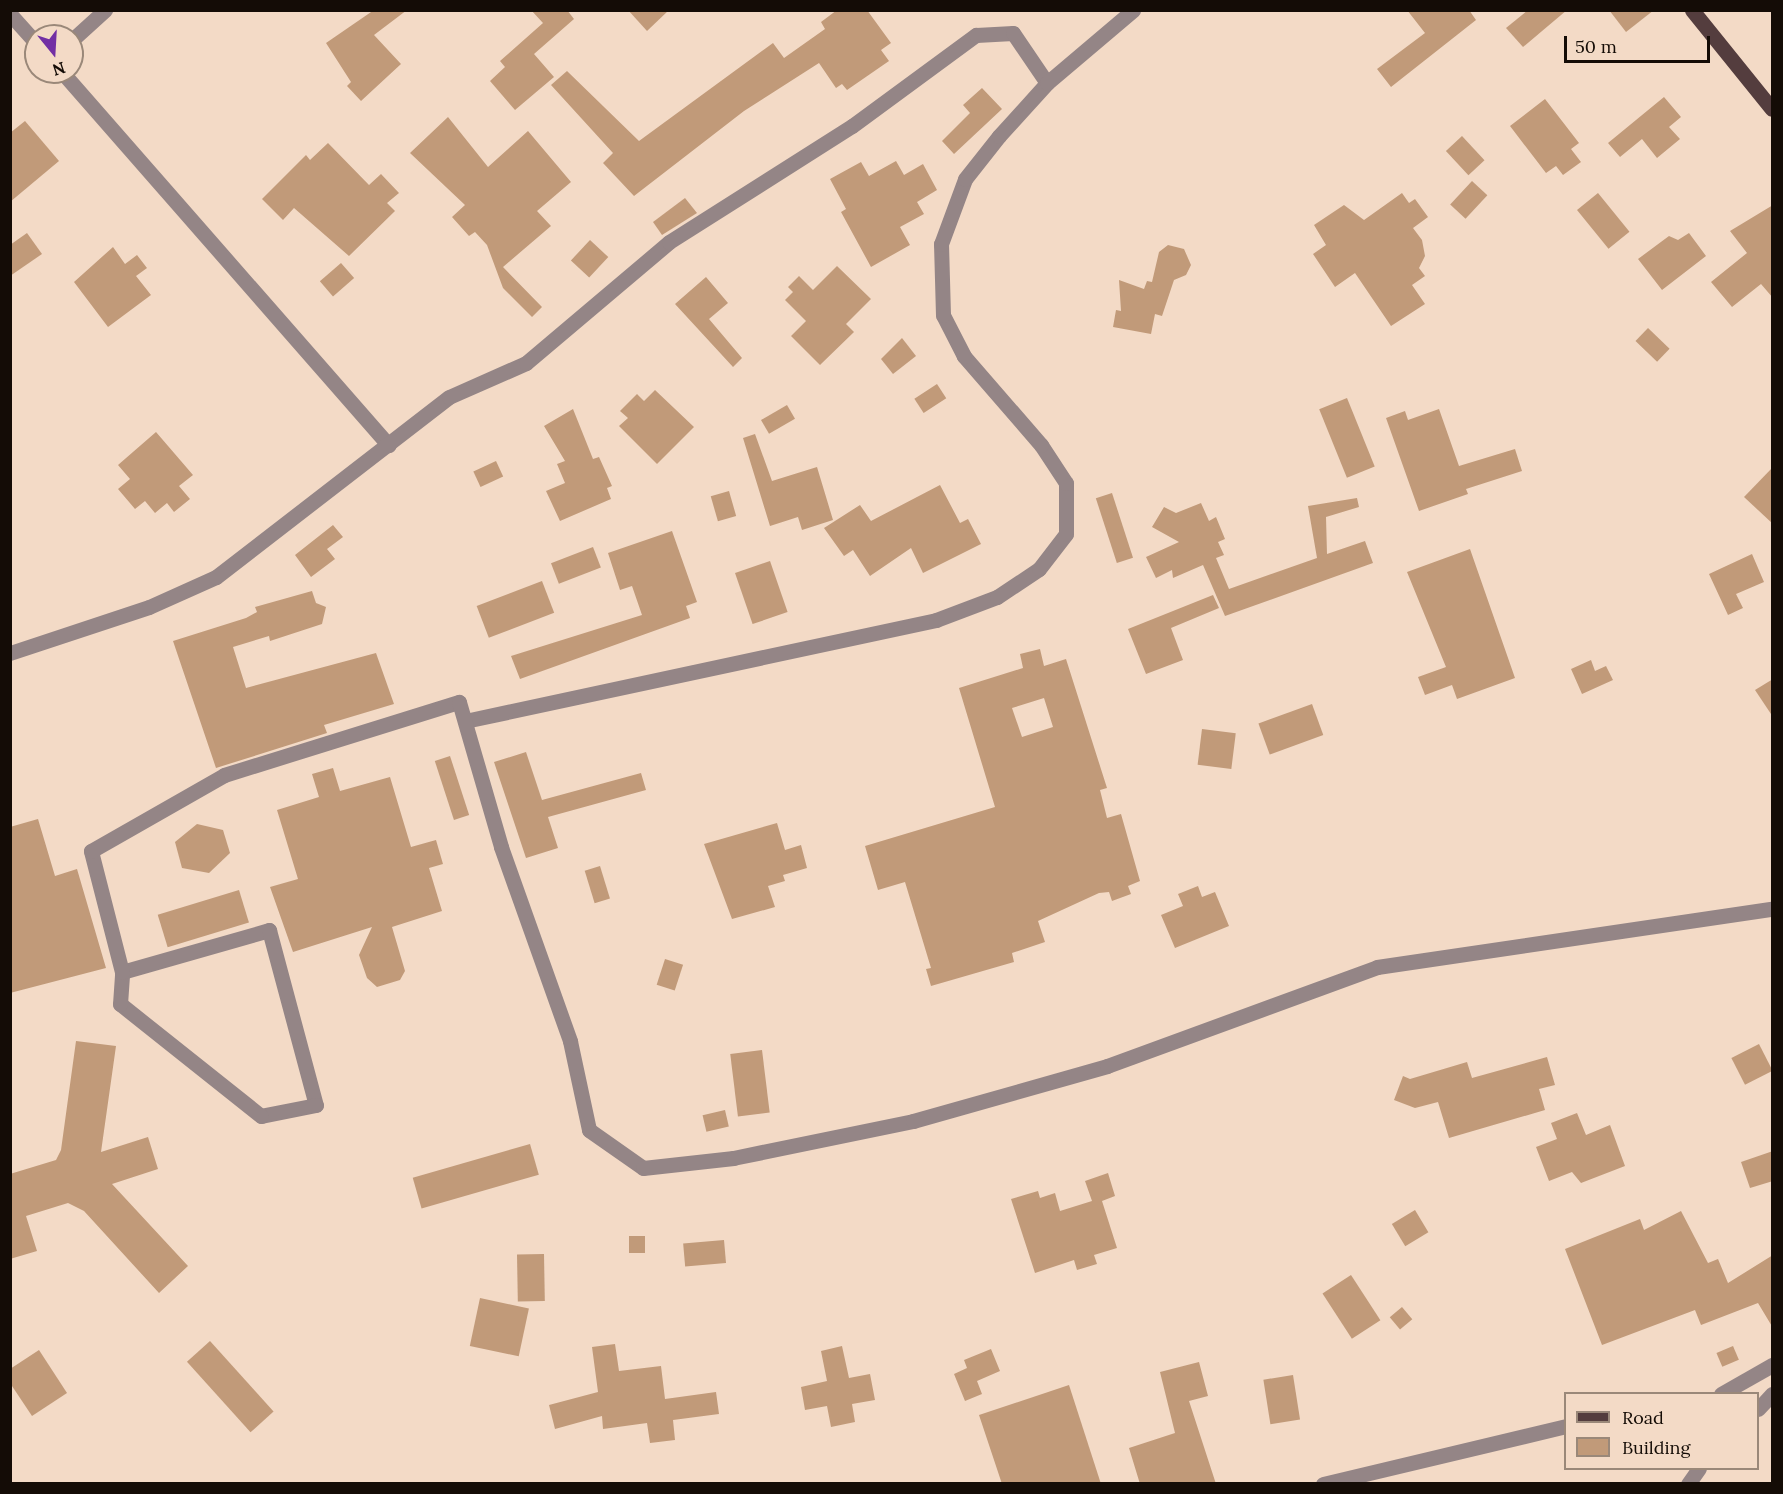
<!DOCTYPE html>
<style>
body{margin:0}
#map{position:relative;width:1783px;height:1494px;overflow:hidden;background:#f3dac6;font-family:Lora,serif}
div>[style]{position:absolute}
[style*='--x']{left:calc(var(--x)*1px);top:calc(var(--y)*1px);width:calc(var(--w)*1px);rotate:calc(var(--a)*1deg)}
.building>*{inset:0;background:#c19a79;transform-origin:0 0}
.minor>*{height:15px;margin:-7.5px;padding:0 7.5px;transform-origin:7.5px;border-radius:7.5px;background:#948586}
.major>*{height:15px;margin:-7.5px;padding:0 7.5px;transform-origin:7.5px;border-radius:7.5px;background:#543d3e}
span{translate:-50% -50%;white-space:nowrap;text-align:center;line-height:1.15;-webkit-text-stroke:5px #f3dac6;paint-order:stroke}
.frame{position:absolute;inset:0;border:12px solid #140c06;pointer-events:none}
.legend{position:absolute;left:1564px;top:1392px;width:195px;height:78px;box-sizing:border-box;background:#f3dac6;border:2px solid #9a8879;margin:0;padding:8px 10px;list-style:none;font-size:18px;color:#140c06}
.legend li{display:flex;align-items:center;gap:12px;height:30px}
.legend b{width:30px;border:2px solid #9a8879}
.north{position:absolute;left:24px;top:24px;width:60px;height:60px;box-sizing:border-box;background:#f3dac6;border:2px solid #9a8879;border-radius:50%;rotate:162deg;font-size:16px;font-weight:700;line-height:24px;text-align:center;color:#140c06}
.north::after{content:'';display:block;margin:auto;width:21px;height:27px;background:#722fa4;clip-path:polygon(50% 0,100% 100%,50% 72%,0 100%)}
.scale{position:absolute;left:1564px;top:36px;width:146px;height:27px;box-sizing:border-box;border:3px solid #140c06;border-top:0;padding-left:8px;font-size:18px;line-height:21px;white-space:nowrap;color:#140c06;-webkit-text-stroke:4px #f3dac6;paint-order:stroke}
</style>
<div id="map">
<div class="building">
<div style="clip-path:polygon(374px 10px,407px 10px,374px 35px,401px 64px,361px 101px,347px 86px,351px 82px,326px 43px)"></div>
<div style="clip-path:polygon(531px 10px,567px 10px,574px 19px,534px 54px,554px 77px,515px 110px,490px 81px,505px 67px,500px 61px,543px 23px)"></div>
<div style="clip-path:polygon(628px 10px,669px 10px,647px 31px)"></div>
<div style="clip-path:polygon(837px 10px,867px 10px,891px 43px,881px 50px,889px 61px,847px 90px,842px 84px,836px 88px,819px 63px,744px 111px,634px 196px,603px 163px,613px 153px,551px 85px,567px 71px,639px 141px,773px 43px,784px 58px,825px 29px,821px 22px)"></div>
<div style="clip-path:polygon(1407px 10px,1469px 10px,1476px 20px,1391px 87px,1377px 69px,1425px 33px)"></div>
<div style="clip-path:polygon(1528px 10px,1567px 10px,1523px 47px,1506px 28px)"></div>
<div style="clip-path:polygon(1609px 10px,1654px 10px,1626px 32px)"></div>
<div style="clip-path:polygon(982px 88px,1002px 109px,954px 154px,942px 141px,970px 113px,963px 105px)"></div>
<div style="clip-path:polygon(1664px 97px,1681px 117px,1669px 127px,1680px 139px,1657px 158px,1642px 139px,1620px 157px,1608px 143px)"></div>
<div style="clip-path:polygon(1545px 99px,1579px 143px,1571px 149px,1581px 162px,1563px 175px,1556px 166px,1546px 173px,1510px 126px)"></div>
<div style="clip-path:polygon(448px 117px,488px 167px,528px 131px,571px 182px,537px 211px,551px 226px,503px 267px,542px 307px,532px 317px,503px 288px,487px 245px,475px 232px,469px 236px,452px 217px,465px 205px,410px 153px)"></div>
<div style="clip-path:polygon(25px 121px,59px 161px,10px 202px,10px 133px)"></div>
<div style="left:1462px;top:136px;width:33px;height:22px;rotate:47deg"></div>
<div style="clip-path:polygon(328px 143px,369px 185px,381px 174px,399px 193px,387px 203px,395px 211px,349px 256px,294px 208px,283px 220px,262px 199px,306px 155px,310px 160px)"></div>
<div style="clip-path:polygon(896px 161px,904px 175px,923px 164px,937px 190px,917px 202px,924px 214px,900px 227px,910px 245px,871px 267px,841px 212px,846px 209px,830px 179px,861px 162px,869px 176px)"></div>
<div style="left:1472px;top:181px;width:21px;height:32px;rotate:43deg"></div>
<div style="clip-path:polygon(1402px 193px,1409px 203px,1415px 199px,1428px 217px,1413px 228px,1422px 240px,1425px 256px,1419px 268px,1425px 276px,1412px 285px,1425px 304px,1391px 326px,1355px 273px,1335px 287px,1313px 254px,1326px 245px,1314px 225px,1344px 205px,1364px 220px)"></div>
<div style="left:1598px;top:193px;width:50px;height:27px;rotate:51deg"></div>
<div style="clip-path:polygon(685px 198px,697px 213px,662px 235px,653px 222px)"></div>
<div style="clip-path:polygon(1773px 205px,1773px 298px,1761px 284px,1732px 307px,1711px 282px,1747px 253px,1730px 231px)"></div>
<div style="clip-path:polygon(27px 233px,42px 254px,10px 276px,10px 245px)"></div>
<div style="clip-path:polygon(1689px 233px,1706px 256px,1662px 290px,1638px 259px,1669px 236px,1678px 240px)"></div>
<div style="left:590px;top:240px;width:25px;height:28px;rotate:43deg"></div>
<div style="clip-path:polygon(1168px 245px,1184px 249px,1191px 265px,1186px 275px,1174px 280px,1162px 316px,1155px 314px,1151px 334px,1113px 327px,1116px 310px,1121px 311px,1119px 280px,1144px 289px,1147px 281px,1152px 282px,1159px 252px)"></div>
<div style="clip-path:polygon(113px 247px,125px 264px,137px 255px,147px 268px,136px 276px,151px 295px,108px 327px,74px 282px)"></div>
<div style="left:341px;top:263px;width:20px;height:28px;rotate:49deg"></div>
<div style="clip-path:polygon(837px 266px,871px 299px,846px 324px,854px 332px,820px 365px,791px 336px,806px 321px,785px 300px,793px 292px,788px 287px,799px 276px,813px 290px)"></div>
<div style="clip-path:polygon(706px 277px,728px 303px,709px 319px,742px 358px,733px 367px,675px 304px)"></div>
<div style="left:1648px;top:328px;width:30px;height:18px;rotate:44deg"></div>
<div style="clip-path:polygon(902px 338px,916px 356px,893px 374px,881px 359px)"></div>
<div style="left:937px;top:384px;width:17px;height:27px;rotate:57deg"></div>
<div style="clip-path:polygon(655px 390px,694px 427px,657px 464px,619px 426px,628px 418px,620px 411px,637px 394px,644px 401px)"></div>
<div style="left:1347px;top:398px;width:74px;height:30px;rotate:68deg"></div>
<div style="left:787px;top:405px;width:16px;height:30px;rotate:60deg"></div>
<div style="clip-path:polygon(573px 409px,593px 459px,599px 457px,612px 486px,607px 488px,611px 499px,560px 521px,546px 491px,565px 483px,557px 464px,565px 461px,544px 426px)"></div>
<div style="clip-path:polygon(1439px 409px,1459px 466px,1515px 449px,1522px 471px,1466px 489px,1468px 494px,1419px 511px,1386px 418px,1405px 411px,1408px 420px)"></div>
<div style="clip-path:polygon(156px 432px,193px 475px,179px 486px,190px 499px,174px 512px,167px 503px,155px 513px,145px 501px,135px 509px,118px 489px,130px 479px,118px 465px)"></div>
<div style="clip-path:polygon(755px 434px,772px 481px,817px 467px,833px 520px,802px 530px,798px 517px,770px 526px,743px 438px)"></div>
<div style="left:496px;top:461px;width:17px;height:25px;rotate:65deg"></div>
<div style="clip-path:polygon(1773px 467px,1773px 524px,1744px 497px)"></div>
<div style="clip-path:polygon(940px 485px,960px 523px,968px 519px,981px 544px,923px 573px,911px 548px,870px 576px,853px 550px,844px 556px,824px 528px,860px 505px,871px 521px)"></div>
<div style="left:729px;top:491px;width:26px;height:19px;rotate:74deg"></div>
<div style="left:1112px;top:493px;width:68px;height:17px;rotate:72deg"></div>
<div style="clip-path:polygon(1357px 498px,1359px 507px,1326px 517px,1327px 554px,1365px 541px,1373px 563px,1225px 616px,1203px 565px,1173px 578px,1172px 570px,1156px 578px,1146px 557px,1179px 542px,1152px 527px,1164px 507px,1176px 513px,1201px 503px,1209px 521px,1216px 517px,1225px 539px,1218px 542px,1224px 555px,1216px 558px,1229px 589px,1317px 558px,1308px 506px)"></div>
<div style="clip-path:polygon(333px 525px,343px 537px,327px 549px,335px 559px,311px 577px,295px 555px)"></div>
<div style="clip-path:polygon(672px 531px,697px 602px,686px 606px,690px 618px,520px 679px,511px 656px,642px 615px,632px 586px,620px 590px,608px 553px)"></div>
<div style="left:593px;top:547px;width:22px;height:45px;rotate:69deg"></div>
<div style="clip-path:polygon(1470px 549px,1515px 678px,1457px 699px,1452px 685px,1425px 695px,1418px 677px,1446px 667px,1407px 572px)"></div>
<div style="clip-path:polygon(1752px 554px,1764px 582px,1736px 594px,1743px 608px,1728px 615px,1709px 574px)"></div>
<div style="left:770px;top:561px;width:54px;height:37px;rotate:71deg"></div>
<div style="left:542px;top:581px;width:34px;height:70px;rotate:69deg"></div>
<div style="clip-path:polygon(312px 591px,316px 603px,326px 607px,322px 624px,270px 641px,269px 636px,233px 647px,246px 688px,376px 653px,394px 704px,324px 725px,327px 733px,216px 768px,173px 641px,246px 618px,257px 612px,255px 607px)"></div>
<div style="clip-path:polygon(1213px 595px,1219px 608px,1171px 628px,1183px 660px,1146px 674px,1128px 629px)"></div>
<div style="clip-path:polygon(evenodd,1040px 649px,1044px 666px,1066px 659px,1107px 788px,1100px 790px,1107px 818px,1121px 814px,1140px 881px,1128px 886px,1131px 894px,1112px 901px,1109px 892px,1099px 893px,1038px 921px,1045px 942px,1012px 953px,1014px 962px,931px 986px,926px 969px,931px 968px,905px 882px,878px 890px,865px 846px,995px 807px,959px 688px,1023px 668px,1020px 654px,1040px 649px,1044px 698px,1053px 727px,1022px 737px,1012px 708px,1044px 698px)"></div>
<div style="clip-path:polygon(1591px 660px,1595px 671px,1606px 666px,1613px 680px,1582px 694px,1571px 669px)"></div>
<div style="clip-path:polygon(1773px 679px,1773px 717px,1755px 690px)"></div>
<div style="left:1312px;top:704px;width:33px;height:57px;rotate:70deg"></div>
<div style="left:1202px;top:729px;width:34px;height:36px;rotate:7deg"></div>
<div style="clip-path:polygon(526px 752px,542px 800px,641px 773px,646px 790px,548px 817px,558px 848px,526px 858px,494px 762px)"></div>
<div style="left:450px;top:756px;width:62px;height:16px;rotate:72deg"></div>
<div style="clip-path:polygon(333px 768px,340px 791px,390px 777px,411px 847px,436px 840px,443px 864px,429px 868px,442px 911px,392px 927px,405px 971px,400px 980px,377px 987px,367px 978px,359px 955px,372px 927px,293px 952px,270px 887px,298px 879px,277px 810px,319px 797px,312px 774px)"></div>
<div style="clip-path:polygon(38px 819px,55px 876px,77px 869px,106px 968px,10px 993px,10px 827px)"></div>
<div style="clip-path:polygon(777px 823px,785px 850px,801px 845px,807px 868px,783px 875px,785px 881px,768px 886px,775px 907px,732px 919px,704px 844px)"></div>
<div style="clip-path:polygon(197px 824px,223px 830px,230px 853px,209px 873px,182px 868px,175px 842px)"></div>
<div style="left:600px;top:866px;width:34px;height:16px;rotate:73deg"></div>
<div style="clip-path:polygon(1198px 886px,1202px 897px,1215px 892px,1229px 926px,1175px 948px,1161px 915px,1183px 906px,1178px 894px)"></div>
<div style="left:239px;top:890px;width:34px;height:85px;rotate:73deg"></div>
<div style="left:665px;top:959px;width:19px;height:27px;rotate:18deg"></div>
<div style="clip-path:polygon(76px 1041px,116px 1046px,101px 1152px,148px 1137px,158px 1169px,112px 1184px,188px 1266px,159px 1293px,84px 1211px,68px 1203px,26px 1216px,37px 1251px,10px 1259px,10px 1174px,56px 1160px,61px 1150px)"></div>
<div style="left:1759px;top:1044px;width:30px;height:31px;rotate:63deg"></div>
<div style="left:762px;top:1050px;width:63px;height:32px;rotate:83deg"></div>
<div style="clip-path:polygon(1547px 1057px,1555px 1085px,1539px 1089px,1545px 1110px,1449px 1138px,1438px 1102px,1415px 1108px,1394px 1100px,1403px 1076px,1410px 1079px,1467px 1062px,1472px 1078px)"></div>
<div style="left:725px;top:1110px;width:17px;height:23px;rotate:77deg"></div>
<div style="clip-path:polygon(1577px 1113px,1586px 1135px,1610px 1125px,1625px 1166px,1581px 1183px,1572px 1172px,1549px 1181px,1536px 1147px,1557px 1139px,1551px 1123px)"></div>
<div style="left:530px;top:1144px;width:32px;height:122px;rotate:74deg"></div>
<div style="clip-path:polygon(1773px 1151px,1773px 1181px,1750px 1188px,1741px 1162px)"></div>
<div style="clip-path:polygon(1108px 1173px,1115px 1196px,1102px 1201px,1117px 1248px,1094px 1255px,1097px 1264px,1077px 1270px,1074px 1260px,1035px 1273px,1011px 1199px,1038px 1191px,1040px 1198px,1055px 1193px,1060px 1211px,1092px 1201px,1085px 1181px)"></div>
<div style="left:1415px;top:1210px;width:26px;height:27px;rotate:59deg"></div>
<div style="clip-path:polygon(1681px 1211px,1708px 1263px,1718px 1259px,1728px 1283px,1773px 1255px,1773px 1328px,1758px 1303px,1701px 1325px,1695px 1310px,1602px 1345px,1565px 1249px,1640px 1219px,1644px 1230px)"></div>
<div style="left:629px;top:1236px;width:16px;height:17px"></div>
<div style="left:724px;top:1240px;width:23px;height:41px;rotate:85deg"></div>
<div style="left:544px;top:1254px;width:47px;height:27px;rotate:89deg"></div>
<div style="left:1351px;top:1275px;width:54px;height:34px;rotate:57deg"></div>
<div style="left:480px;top:1298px;width:50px;height:49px;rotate:12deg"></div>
<div style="left:1402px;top:1307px;width:16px;height:16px;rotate:50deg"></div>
<div style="left:210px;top:1341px;width:95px;height:31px;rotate:48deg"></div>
<div style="clip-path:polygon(615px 1344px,619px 1371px,661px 1366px,665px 1399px,716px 1392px,719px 1414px,673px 1420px,675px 1440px,650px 1443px,647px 1423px,603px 1429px,602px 1416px,555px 1429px,549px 1405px,598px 1392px,592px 1347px)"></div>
<div style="clip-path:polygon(842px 1346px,849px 1378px,870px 1374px,875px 1400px,852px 1404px,855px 1422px,831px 1427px,827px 1406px,805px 1410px,801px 1387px,827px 1381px,821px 1351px)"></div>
<div style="left:1733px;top:1346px;width:15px;height:18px;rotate:67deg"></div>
<div style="clip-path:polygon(991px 1349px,1000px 1371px,977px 1381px,982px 1394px,965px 1401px,954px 1374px,967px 1368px,964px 1360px)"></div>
<div style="clip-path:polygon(39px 1350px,67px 1393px,32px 1416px,10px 1383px,10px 1369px)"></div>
<div style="clip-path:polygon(1199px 1362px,1208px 1396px,1189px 1401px,1216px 1484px,1140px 1484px,1129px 1448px,1175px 1433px,1160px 1372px)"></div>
<div style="left:1293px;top:1375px;width:45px;height:30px;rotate:81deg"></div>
<div style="clip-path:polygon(1069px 1385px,1101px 1484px,1002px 1484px,979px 1415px)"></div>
</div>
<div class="minor">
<div style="--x:10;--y:14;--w:39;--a:48"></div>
<div style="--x:72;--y:40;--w:45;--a:-42.3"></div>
<div style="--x:62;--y:72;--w:496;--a:48.8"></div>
<div style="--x:10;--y:653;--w:146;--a:-18.3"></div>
<div style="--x:149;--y:607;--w:73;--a:-24.1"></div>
<div style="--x:216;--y:577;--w:294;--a:-37.7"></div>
<div style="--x:449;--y:397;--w:84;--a:-23.8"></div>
<div style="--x:526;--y:363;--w:187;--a:-40.2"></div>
<div style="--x:669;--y:242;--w:217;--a:-32.4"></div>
<div style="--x:852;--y:126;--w:154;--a:-36.3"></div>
<div style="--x:976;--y:35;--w:37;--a:-3"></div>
<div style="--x:1013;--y:33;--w:60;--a:55.8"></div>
<div style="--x:465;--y:721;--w:482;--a:-12.1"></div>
<div style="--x:936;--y:620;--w:65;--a:-20.7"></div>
<div style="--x:997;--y:597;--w:50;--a:-33.7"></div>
<div style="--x:1039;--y:569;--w:44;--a:-52.4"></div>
<div style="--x:1066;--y:534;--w:51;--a:-90"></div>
<div style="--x:1066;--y:483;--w:45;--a:-123.3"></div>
<div style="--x:1041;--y:445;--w:118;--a:-130.9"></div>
<div style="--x:964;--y:356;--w:46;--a:-117.1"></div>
<div style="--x:943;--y:315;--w:71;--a:-91.6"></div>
<div style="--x:941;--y:244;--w:69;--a:-69.7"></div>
<div style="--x:965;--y:179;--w:55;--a:-51.7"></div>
<div style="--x:999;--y:136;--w:72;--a:-47.8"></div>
<div style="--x:1047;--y:83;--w:113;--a:-40.3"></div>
<div style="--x:122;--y:972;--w:153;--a:-15.9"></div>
<div style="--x:269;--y:930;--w:181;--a:75"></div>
<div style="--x:316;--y:1105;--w:56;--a:168.7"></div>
<div style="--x:261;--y:1116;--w:180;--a:-141.5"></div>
<div style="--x:120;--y:1004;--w:32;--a:-86"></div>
<div style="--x:122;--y:972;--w:125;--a:-104.4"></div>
<div style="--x:91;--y:851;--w:153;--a:-29.7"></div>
<div style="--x:224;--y:775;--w:246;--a:-17.3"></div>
<div style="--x:459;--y:702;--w:151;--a:73.8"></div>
<div style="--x:501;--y:847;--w:206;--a:70.4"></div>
<div style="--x:570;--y:1041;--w:91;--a:77.9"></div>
<div style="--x:589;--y:1130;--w:66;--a:35.1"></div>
<div style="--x:643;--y:1168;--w:91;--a:-6.3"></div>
<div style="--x:733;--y:1158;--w:184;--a:-11.6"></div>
<div style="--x:913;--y:1121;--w:202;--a:-15.8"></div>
<div style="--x:1107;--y:1066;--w:288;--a:-20.1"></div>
<div style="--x:1377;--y:967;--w:399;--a:-8.4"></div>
<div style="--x:1721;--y:1394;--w:59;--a:-29.6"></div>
<div style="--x:1758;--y:1409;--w:21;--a:-47"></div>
<div style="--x:1323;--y:1484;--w:250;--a:-13.4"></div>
<div style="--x:1688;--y:1484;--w:19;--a:-55"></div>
</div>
<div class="major">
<div style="--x:1692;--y:10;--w:127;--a:51.1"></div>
</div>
<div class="frame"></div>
<ul class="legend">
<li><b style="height:8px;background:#543d3e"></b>Road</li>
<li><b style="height:16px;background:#c19a79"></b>Building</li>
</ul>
<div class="north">N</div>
<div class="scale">50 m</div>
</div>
